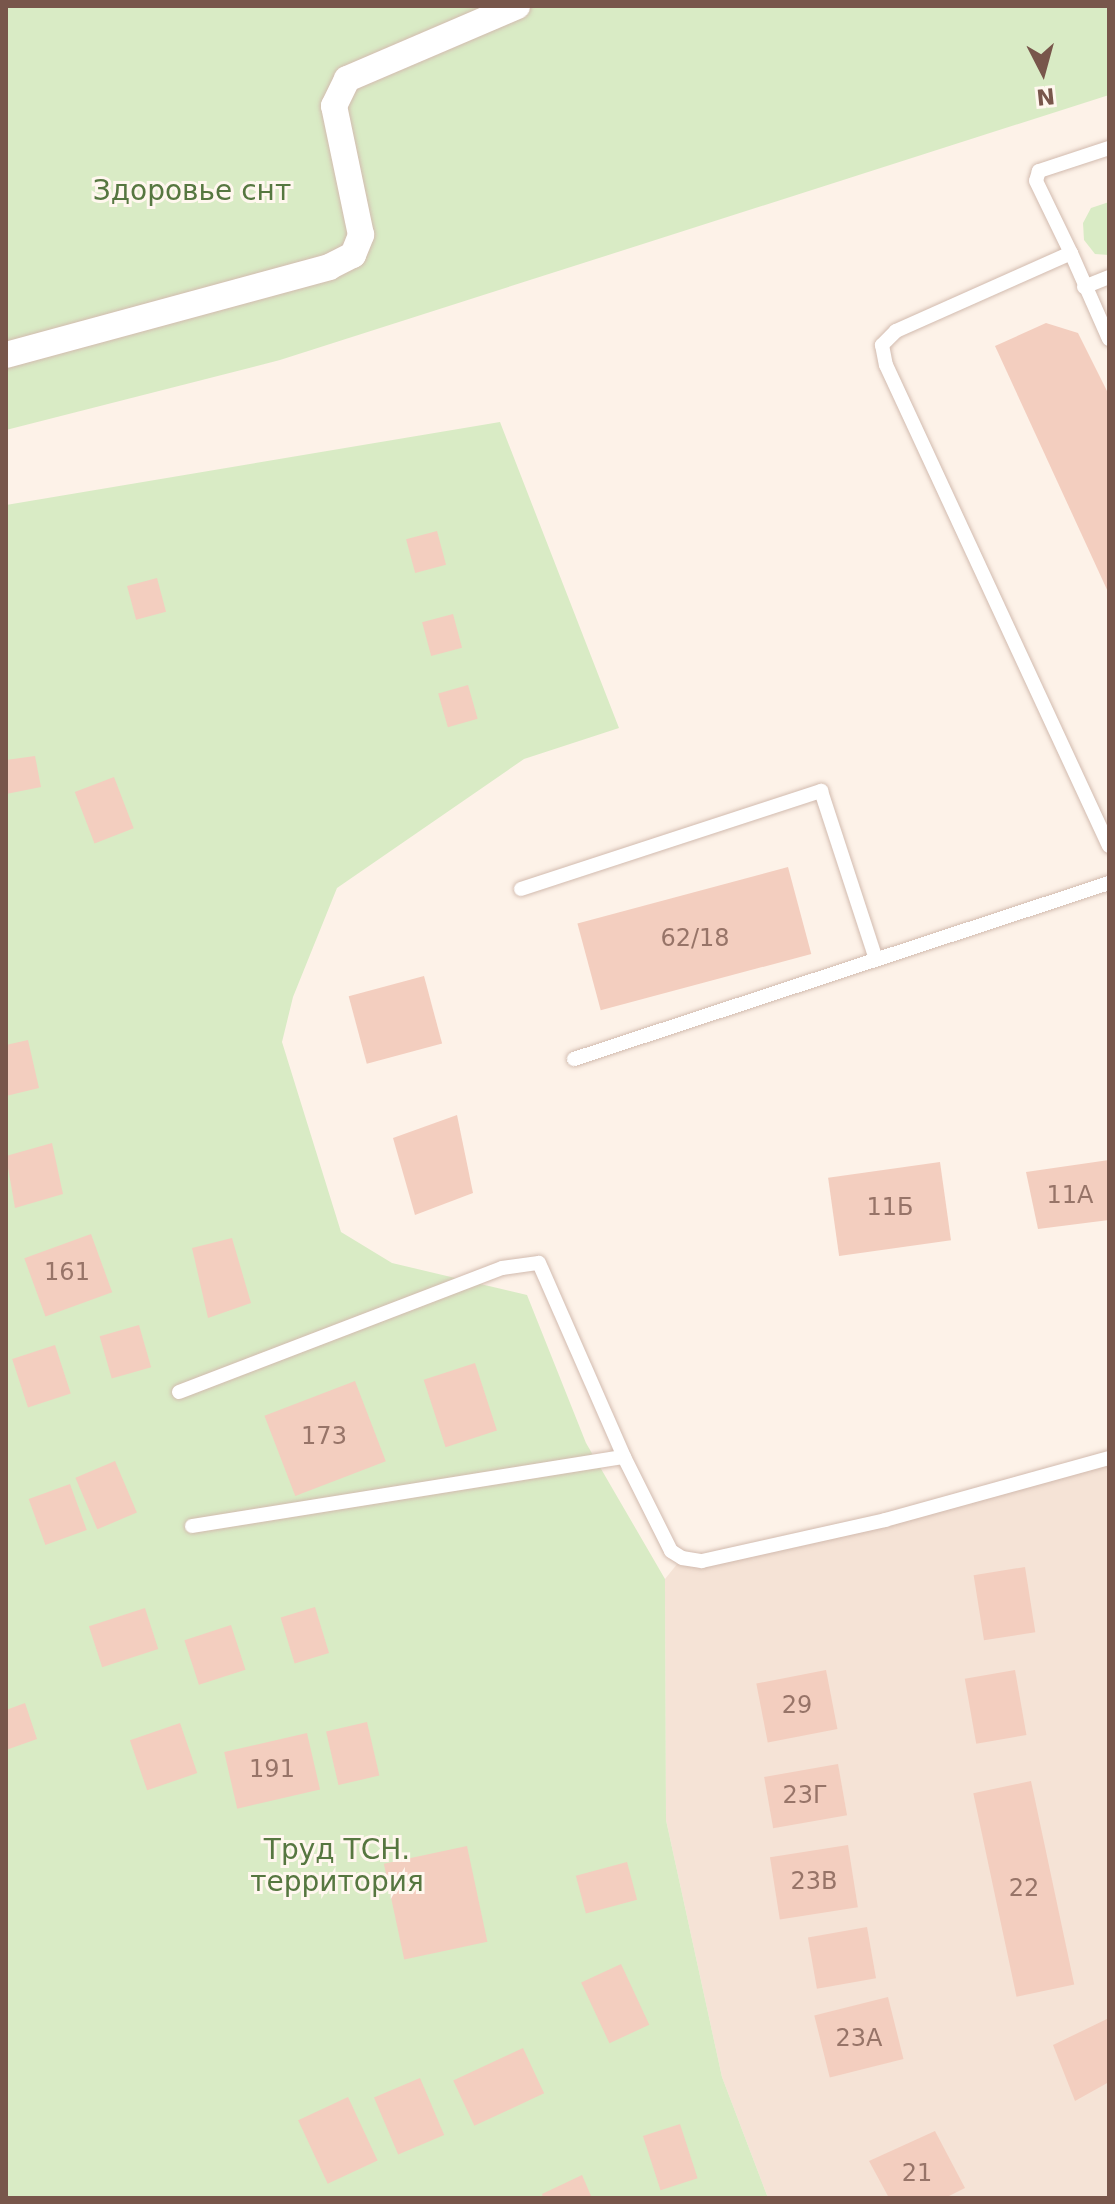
<!DOCTYPE html>
<meta charset="utf-8">
<style>
body{margin:0}
#map{position:relative;width:1115px;height:2204px;overflow:hidden;background:#fdf2e8;font-family:"DejaVu Sans",sans-serif}
div>[style]{position:absolute}
[style*='--x']{left:calc(var(--x)*1px);top:calc(var(--y)*1px);width:calc(var(--w)*1px);rotate:calc(var(--a)*1deg)}
.residential>*{inset:0;background:#f5e3d6}
.green>*{inset:0;background:#d9ebc5}
.building>*{inset:0;background:#f3cebf;transform-origin:0 0}
.roads{filter:drop-shadow(0 0 2px #d2bbaf) drop-shadow(0 0 2px #d2bbaf)}
.lane>*{height:14px;margin:-7px;padding:0 7px;transform-origin:7px;border-radius:7px;background:#fff}
.street>*{height:26px;margin:-13px;padding:0 13px;transform-origin:13px;border-radius:13px;background:#fff}
span{translate:-50% -50%;white-space:nowrap;text-align:center;line-height:1.15;-webkit-text-stroke:6px #fff7ee;paint-order:stroke}
.number-label{font-size:24px;color:#977468}
.number-label span{-webkit-text-stroke-width:0}
.park-label{font-size:28px;color:#567740}
.frame{position:absolute;inset:0;border:8px solid #78564b;pointer-events:none}
.north{position:absolute;left:1003px;top:32px;width:80px;height:80px;-webkit-text-stroke:6px #fff7ee;paint-order:stroke;rotate:174deg;font-size:22px;font-weight:700;line-height:32px;text-align:center;color:#78564b}
.north::after{content:'';display:block;margin:auto;width:28px;height:36px;background:#78564b;clip-path:polygon(50% 0,100% 100%,50% 72%,0 100%)}
</style>
<div id="map">
<div class="residential">
<div style="clip-path:polygon(1109px 1458px,1109px 2198px,768px 2198px,722px 2077px,666px 1820px,665px 1579px,682px 1558px,702px 1561px)"></div>
</div>
<div class="green">
<div style="clip-path:polygon(6px 6px,1109px 6px,1109px 95px,280px 360px,6px 430px)"></div>
<div style="clip-path:polygon(1109px 202px,1109px 255px,1095px 254px,1084px 240px,1083px 223px,1091px 208px)"></div>
<div style="clip-path:polygon(500px 422px,619px 728px,524px 759px,337px 888px,293px 997px,282px 1042px,341px 1232px,392px 1263px,527px 1295px,586px 1443px,665px 1579px,666px 1820px,722px 2077px,768px 2198px,6px 2198px,6px 505px)"></div>
</div>
<div class="building">
<div style="clip-path:polygon(1046px 323px,1078px 333px,1109px 395px,1109px 594px,995px 346px)"></div>
<div style="left:437px;top:531px;width:35px;height:32px;rotate:75deg"></div>
<div style="left:157px;top:578px;width:35px;height:31px;rotate:75deg"></div>
<div style="left:453px;top:614px;width:35px;height:32px;rotate:75deg"></div>
<div style="left:468px;top:685px;width:35px;height:31px;rotate:74deg"></div>
<div style="clip-path:polygon(35px 756px,41px 787px,6px 794px,6px 760px)"></div>
<div style="left:114px;top:777px;width:55px;height:42px;rotate:69deg"></div>
<div style="left:788px;top:867px;width:90px;height:218px;rotate:75deg"></div>
<div style="left:424px;top:976px;width:70px;height:78px;rotate:75deg"></div>
<div style="clip-path:polygon(28px 1040px,39px 1088px,6px 1096px,6px 1045px)"></div>
<div style="clip-path:polygon(457px 1115px,473px 1193px,415px 1215px,393px 1138px)"></div>
<div style="clip-path:polygon(52px 1143px,63px 1194px,15px 1208px,6px 1156px)"></div>
<div style="clip-path:polygon(1109px 1160px,1109px 1220px,1038px 1229px,1026px 1172px)"></div>
<div style="left:940px;top:1162px;width:79px;height:113px;rotate:82deg"></div>
<div style="left:91px;top:1234px;width:62px;height:71px;rotate:70deg"></div>
<div style="clip-path:polygon(232px 1238px,251px 1303px,208px 1318px,192px 1248px)"></div>
<div style="left:139px;top:1325px;width:44px;height:41px;rotate:74deg"></div>
<div style="left:55px;top:1345px;width:51px;height:45px;rotate:72deg"></div>
<div style="left:475px;top:1363px;width:71px;height:54px;rotate:72deg"></div>
<div style="left:355px;top:1381px;width:86px;height:97px;rotate:69deg"></div>
<div style="left:115px;top:1461px;width:56px;height:43px;rotate:67deg"></div>
<div style="left:70px;top:1484px;width:49px;height:44px;rotate:70deg"></div>
<div style="left:1025px;top:1567px;width:66px;height:52px;rotate:81deg"></div>
<div style="left:315px;top:1607px;width:48px;height:36px;rotate:73deg"></div>
<div style="left:145px;top:1608px;width:43px;height:59px;rotate:72deg"></div>
<div style="left:231px;top:1625px;width:47px;height:49px;rotate:72deg"></div>
<div style="left:826px;top:1670px;width:60px;height:71px;rotate:79deg"></div>
<div style="left:1015px;top:1670px;width:66px;height:51px;rotate:80deg"></div>
<div style="clip-path:polygon(25px 1703px,37px 1739px,6px 1750px,6px 1710px)"></div>
<div style="left:367px;top:1722px;width:55px;height:42px;rotate:77deg"></div>
<div style="left:180px;top:1723px;width:53px;height:53px;rotate:71deg"></div>
<div style="left:307px;top:1733px;width:58px;height:85px;rotate:77deg"></div>
<div style="left:838px;top:1764px;width:52px;height:75px;rotate:80deg"></div>
<div style="left:1031px;top:1781px;width:208px;height:59px;rotate:78deg"></div>
<div style="left:848px;top:1845px;width:63px;height:79px;rotate:81deg"></div>
<div style="left:467px;top:1846px;width:98px;height:85px;rotate:78deg"></div>
<div style="left:627px;top:1862px;width:39px;height:53px;rotate:75deg"></div>
<div style="left:867px;top:1927px;width:52px;height:60px;rotate:80deg"></div>
<div style="left:621px;top:1964px;width:67px;height:44px;rotate:65deg"></div>
<div style="left:888px;top:1997px;width:64px;height:76px;rotate:76deg"></div>
<div style="clip-path:polygon(1109px 2018px,1109px 2082px,1075px 2101px,1053px 2045px)"></div>
<div style="left:523px;top:2048px;width:50px;height:77px;rotate:65deg"></div>
<div style="left:420px;top:2078px;width:62px;height:50px;rotate:67deg"></div>
<div style="left:348px;top:2097px;width:70px;height:55px;rotate:65deg"></div>
<div style="left:680px;top:2124px;width:57px;height:39px;rotate:72deg"></div>
<div style="clip-path:polygon(935px 2131px,965px 2188px,945px 2198px,889px 2198px,869px 2161px)"></div>
<div style="clip-path:polygon(582px 2175px,592px 2198px,543px 2198px,542px 2194px)"></div>
</div>
<div class="roads">
<div class="lane">
<div style="--x:1109;--y:148;--w:74;--a:161.8"></div>
<div style="--x:1039;--y:171;--w:10;--a:107"></div>
<div style="--x:1036;--y:181;--w:80;--a:64.1"></div>
<div style="--x:1071;--y:253;--w:192;--a:156"></div>
<div style="--x:896;--y:331;--w:20;--a:135"></div>
<div style="--x:882;--y:345;--w:20;--a:79"></div>
<div style="--x:886;--y:365;--w:530;--a:65.13"></div>
<div style="--x:1071;--y:253;--w:94;--a:66.2"></div>
<div style="--x:1084;--y:287;--w:27;--a:-22"></div>
<div style="--x:521;--y:889;--w:316;--a:-18.1"></div>
<div style="--x:821;--y:791;--w:177;--a:71.9"></div>
<div style="--x:574;--y:1059;--w:563;--a:-18.21"></div>
<div style="--x:179;--y:1392;--w:346;--a:-21"></div>
<div style="--x:502;--y:1268;--w:37;--a:-8"></div>
<div style="--x:539;--y:1263;--w:212;--a:66.3"></div>
<div style="--x:624;--y:1457;--w:105;--a:63.4"></div>
<div style="--x:671;--y:1551;--w:13;--a:32"></div>
<div style="--x:682;--y:1558;--w:20;--a:9"></div>
<div style="--x:702;--y:1561;--w:188;--a:-12.6"></div>
<div style="--x:885;--y:1520;--w:232;--a:-15.5"></div>
<div style="--x:192;--y:1526;--w:437;--a:-9.1"></div>
</div>
<div class="street">
<div style="--x:6;--y:355;--w:335;--a:-15.2"></div>
<div style="--x:329;--y:267;--w:27;--a:-27"></div>
<div style="--x:353;--y:255;--w:22;--a:-68"></div>
<div style="--x:361;--y:235;--w:132;--a:-101.8"></div>
<div style="--x:334;--y:106;--w:30;--a:-64"></div>
<div style="--x:347;--y:79;--w:185;--a:-23.2"></div>
</div>
</div>
<div class="number-label">
<span style="left:695px;top:939px">62/18</span>
<span style="left:1070px;top:1196px">11А</span>
<span style="left:890px;top:1208px">11Б</span>
<span style="left:67px;top:1273px">161</span>
<span style="left:324px;top:1437px">173</span>
<span style="left:797px;top:1706px">29</span>
<span style="left:272px;top:1770px">191</span>
<span style="left:805px;top:1796px">23Г</span>
<span style="left:814px;top:1882px">23В</span>
<span style="left:1024px;top:1889px">22</span>
<span style="left:859px;top:2039px">23А</span>
<span style="left:917px;top:2174px">21</span>
</div>
<div class="park-label">
<span style="left:192px;top:191px">Здоровье снт</span>
<span style="left:337px;top:1866px">Труд ТСН.<br>территория</span>
</div>
<div class="frame"></div>
<div class="north">N</div>
</div>
